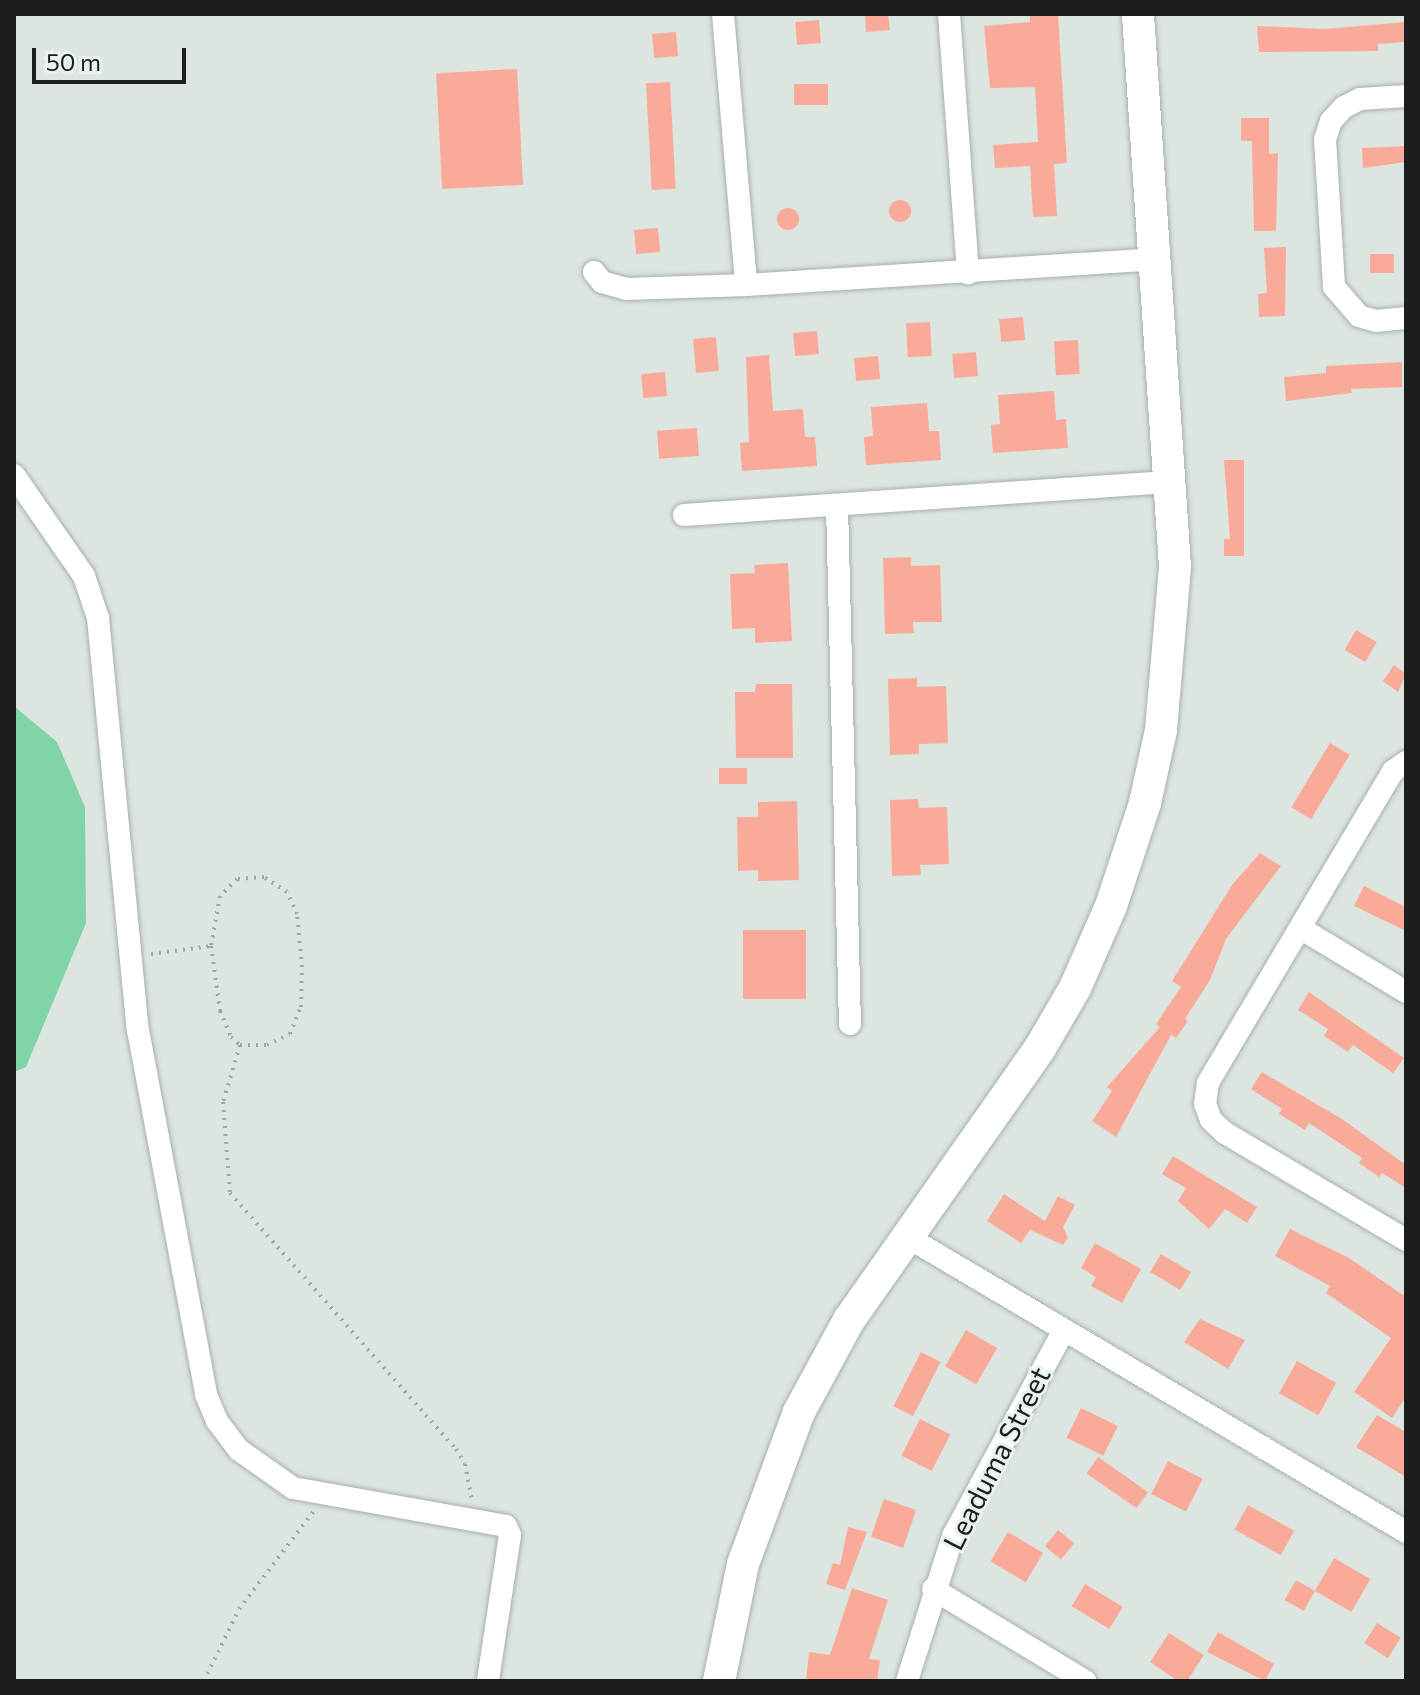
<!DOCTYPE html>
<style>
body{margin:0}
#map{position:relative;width:1420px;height:1695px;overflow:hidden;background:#dce5e0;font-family:Commissioner,sans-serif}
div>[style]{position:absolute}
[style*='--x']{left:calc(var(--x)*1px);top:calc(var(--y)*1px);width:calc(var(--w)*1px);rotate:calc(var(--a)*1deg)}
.green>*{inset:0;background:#7fd5a7}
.building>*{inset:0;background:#faaa99;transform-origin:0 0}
.round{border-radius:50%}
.path>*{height:4px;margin-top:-2px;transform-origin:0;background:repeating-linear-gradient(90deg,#a0a8a4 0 2px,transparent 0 8px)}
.roads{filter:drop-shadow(0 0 2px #a8b0ab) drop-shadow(0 0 2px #a8b0ab)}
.street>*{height:22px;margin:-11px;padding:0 11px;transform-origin:11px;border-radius:11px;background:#fff}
.secondary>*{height:32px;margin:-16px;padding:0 16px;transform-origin:16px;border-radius:16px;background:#fff}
span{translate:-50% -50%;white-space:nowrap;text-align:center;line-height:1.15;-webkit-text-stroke:6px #e9f2ed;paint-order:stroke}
.street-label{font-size:28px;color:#1b1e1c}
.frame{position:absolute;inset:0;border:16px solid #1b1e1c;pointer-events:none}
.scale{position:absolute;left:32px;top:48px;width:154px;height:36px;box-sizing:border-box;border:4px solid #1b1e1c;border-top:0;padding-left:10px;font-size:24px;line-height:28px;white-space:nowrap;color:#1b1e1c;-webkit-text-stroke:6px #e9f2ed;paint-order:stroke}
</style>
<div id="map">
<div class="green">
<div style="clip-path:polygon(14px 706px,57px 742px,85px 807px,86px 923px,26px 1067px,14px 1072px)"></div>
</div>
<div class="building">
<div style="clip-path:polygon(865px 14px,888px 14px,890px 30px,866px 32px)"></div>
<div style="clip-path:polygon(1030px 14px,1058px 14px,1067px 163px,1054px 164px,1057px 216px,1033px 217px,1030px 166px,995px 168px,993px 145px,1038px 142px,1035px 87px,990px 88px,984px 26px,1030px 22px)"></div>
<div style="left:819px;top:20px;width:23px;height:24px;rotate:85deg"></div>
<div style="clip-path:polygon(1406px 22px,1406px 42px,1378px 44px,1378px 51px,1259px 52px,1257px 26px,1325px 29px)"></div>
<div style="left:676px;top:32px;width:24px;height:24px;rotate:85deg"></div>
<div style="left:517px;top:69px;width:116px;height:81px;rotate:87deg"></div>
<div style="left:670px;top:82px;width:107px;height:24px;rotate:87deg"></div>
<div style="left:794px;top:84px;width:34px;height:21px"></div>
<div style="clip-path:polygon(1241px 118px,1269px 118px,1269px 154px,1278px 153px,1276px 231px,1254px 231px,1252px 141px,1241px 141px)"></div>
<div style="clip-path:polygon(1406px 146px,1406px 162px,1363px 168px,1362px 148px)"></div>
<div class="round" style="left:889px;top:200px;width:22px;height:22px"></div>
<div class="round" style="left:777px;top:208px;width:22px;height:22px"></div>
<div style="left:658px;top:228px;width:24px;height:24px;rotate:85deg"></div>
<div style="clip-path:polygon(1286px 247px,1285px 316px,1259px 317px,1258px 294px,1267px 293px,1264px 248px)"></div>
<div style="left:1370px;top:254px;width:24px;height:19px"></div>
<div style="left:1023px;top:317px;width:23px;height:24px;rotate:85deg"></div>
<div style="left:930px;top:322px;width:34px;height:24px;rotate:87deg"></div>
<div style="left:817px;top:331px;width:23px;height:24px;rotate:85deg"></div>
<div style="left:716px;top:337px;width:34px;height:23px;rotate:85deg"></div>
<div style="left:1078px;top:340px;width:34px;height:24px;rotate:87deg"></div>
<div style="left:976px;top:352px;width:24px;height:24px;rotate:85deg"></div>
<div style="clip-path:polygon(769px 355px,773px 411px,803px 409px,805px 437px,815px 437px,817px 466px,742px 471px,740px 443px,749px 442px,746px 357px)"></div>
<div style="left:878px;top:356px;width:23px;height:24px;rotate:85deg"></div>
<div style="clip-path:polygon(1402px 362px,1402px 387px,1351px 389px,1352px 393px,1286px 401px,1284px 377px,1326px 373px,1326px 366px)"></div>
<div style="left:665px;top:372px;width:24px;height:24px;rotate:85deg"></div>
<div style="clip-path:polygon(1054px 391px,1056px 420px,1066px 419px,1068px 448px,993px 453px,991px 425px,1000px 424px,998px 395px)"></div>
<div style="clip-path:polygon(927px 403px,929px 431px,939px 431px,941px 460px,866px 465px,864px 437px,873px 436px,871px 407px)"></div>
<div style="left:697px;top:428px;width:28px;height:40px;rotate:86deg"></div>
<div style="clip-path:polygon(1224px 460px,1244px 460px,1244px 556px,1224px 556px,1224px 539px,1230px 539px)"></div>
<div style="clip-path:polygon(911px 557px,911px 566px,940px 565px,942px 622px,913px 622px,914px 633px,885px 634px,883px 558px)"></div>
<div style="clip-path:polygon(788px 563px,792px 641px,755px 643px,755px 628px,732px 629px,730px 574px,755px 573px,754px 565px)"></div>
<div style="left:1356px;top:630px;width:24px;height:23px;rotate:30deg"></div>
<div style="clip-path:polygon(1394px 665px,1406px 674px,1398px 692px,1383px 681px)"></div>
<div style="clip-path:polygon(917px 678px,917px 687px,946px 686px,948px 743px,919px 744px,919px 754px,890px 755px,888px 679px)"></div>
<div style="clip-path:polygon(756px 684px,792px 684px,793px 758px,736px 758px,735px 692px,755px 692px)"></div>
<div style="left:1330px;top:743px;width:23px;height:75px;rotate:31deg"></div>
<div style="left:747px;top:768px;width:16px;height:28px;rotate:90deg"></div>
<div style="clip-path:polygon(918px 799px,919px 808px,947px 807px,949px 864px,920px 865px,921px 875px,892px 876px,890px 800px)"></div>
<div style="clip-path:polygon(797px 801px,799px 880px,758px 881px,758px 870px,738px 871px,737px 817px,758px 817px,758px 802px)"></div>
<div style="clip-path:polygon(1260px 853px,1281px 866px,1226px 939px,1210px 980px,1185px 1019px,1188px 1021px,1176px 1038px,1171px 1035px,1116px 1137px,1092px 1121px,1112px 1091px,1107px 1087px,1160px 1027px,1156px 1024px,1181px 987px,1172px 981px,1232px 885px)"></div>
<div style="clip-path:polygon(1364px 886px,1406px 907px,1406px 931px,1354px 906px)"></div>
<div style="left:806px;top:930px;width:69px;height:63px;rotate:90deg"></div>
<div style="clip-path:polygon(1309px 992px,1404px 1058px,1393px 1073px,1353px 1045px,1348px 1052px,1324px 1036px,1328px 1029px,1298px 1010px)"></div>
<div style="clip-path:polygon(1262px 1072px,1342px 1119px,1406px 1165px,1406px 1188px,1382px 1173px,1379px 1177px,1359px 1163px,1362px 1158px,1309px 1123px,1305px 1130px,1279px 1114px,1282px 1109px,1251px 1089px)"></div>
<div style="clip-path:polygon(1173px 1156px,1257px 1207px,1247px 1223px,1225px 1209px,1209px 1229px,1178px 1201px,1186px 1188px,1162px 1174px)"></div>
<div style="clip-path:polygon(1004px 1194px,1045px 1221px,1058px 1196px,1075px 1205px,1063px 1227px,1068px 1237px,1063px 1245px,1030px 1230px,1021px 1243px,987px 1221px)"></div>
<div style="clip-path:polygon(1290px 1229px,1349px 1258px,1406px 1297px,1406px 1397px,1392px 1418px,1354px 1392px,1391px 1338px,1326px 1293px,1330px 1286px,1275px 1256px)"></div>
<div style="clip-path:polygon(1095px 1243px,1141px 1269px,1122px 1303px,1091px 1286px,1096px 1277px,1081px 1268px)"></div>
<div style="left:1161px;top:1254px;width:35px;height:21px;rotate:31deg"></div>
<div style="clip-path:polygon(1200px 1319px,1245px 1340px,1228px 1369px,1184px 1342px)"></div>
<div style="left:966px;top:1330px;width:36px;height:42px;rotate:30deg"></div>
<div style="left:921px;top:1352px;width:22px;height:61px;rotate:27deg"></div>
<div style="left:1297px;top:1361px;width:45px;height:37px;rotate:29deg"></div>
<div style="left:1081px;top:1408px;width:41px;height:33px;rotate:26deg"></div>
<div style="clip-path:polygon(1377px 1415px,1406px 1432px,1406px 1477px,1356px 1447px)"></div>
<div style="left:920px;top:1419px;width:34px;height:41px;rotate:27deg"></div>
<div style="left:1098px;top:1457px;width:61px;height:20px;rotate:35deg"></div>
<div style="left:1168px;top:1461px;width:39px;height:37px;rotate:27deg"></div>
<div style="left:884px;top:1499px;width:34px;height:40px;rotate:19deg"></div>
<div style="left:1248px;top:1505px;width:53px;height:28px;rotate:29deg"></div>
<div style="clip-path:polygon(848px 1527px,867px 1532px,845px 1590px,826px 1584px,833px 1563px,840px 1565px)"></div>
<div style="left:1058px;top:1530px;width:21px;height:21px;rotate:39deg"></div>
<div style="left:1008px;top:1532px;width:41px;height:34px;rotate:31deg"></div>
<div style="left:1334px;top:1558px;width:42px;height:38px;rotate:30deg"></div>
<div style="left:1296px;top:1580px;width:22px;height:23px;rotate:30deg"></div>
<div style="left:1085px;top:1584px;width:44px;height:26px;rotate:31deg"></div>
<div style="clip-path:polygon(852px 1588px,888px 1600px,869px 1659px,880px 1660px,877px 1681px,806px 1681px,809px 1652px,830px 1655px)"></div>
<div style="left:1377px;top:1623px;width:28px;height:24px;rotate:32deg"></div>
<div style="clip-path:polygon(1218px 1632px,1274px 1664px,1265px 1681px,1207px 1652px)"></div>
<div style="clip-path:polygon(1169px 1633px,1204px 1655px,1187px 1681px,1178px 1681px,1150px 1662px)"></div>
</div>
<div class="path">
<div style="--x:151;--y:954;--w:61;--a:-7.6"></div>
<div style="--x:211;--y:946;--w:66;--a:82.1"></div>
<div style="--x:220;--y:1011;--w:28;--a:67"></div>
<div style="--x:231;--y:1037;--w:12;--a:42"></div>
<div style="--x:240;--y:1045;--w:27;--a:0"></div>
<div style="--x:267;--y:1045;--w:25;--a:-26"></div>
<div style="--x:290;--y:1034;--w:29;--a:-68"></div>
<div style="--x:301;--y:1007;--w:40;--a:-88.6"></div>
<div style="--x:302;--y:967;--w:53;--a:-95.4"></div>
<div style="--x:297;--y:914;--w:24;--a:-114"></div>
<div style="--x:287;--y:892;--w:27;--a:-147"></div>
<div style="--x:264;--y:877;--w:27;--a:176"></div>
<div style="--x:237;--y:879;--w:24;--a:135"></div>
<div style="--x:220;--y:896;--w:51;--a:100.2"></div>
<div style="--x:240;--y:1045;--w:59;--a:106.6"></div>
<div style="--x:223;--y:1102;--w:91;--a:85.6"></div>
<div style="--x:230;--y:1193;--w:341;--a:48.6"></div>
<div style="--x:456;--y:1449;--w:17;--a:59"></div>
<div style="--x:465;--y:1464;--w:37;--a:79"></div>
<div style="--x:204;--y:1681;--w:80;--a:-64.1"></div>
<div style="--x:239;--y:1609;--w:123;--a:-52.6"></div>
</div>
<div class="roads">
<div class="street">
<div style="--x:723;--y:14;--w:272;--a:85.1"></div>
<div style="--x:746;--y:285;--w:410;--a:-3.6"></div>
<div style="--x:949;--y:14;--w:260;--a:85.8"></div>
<div style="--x:1406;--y:96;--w:46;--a:176.3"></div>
<div style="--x:1360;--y:99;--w:18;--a:153"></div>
<div style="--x:1344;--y:107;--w:19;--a:133"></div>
<div style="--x:1331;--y:121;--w:19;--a:108"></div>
<div style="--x:1325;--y:139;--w:148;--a:86.5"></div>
<div style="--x:1334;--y:287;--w:38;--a:49"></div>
<div style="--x:1359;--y:316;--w:18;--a:16"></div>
<div style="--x:1376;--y:321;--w:30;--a:-6"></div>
<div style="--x:594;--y:272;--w:13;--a:51"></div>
<div style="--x:602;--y:282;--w:25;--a:16"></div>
<div style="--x:626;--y:289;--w:120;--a:-1.9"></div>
<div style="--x:14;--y:475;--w:123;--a:55.3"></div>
<div style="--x:84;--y:576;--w:44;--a:71.6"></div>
<div style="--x:98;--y:618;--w:414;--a:84.5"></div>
<div style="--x:138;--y:1030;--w:371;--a:79.4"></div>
<div style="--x:206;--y:1395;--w:28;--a:67"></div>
<div style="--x:217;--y:1421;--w:36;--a:53"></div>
<div style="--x:239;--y:1450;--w:66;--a:35.1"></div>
<div style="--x:293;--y:1488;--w:216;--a:10.1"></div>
<div style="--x:506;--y:1526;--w:10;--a:66"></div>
<div style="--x:510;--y:1535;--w:148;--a:98.6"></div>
<div style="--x:837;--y:505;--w:519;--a:88.57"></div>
<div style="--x:684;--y:515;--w:489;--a:-3.9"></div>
<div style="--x:1406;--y:762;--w:16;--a:145"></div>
<div style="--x:1393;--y:771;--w:363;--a:120.7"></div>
<div style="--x:1208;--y:1083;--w:21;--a:98"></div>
<div style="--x:1205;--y:1104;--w:17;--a:69"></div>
<div style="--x:1211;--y:1120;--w:19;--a:43"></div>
<div style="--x:1225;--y:1133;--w:210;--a:30.6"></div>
<div style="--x:1300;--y:928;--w:124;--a:31.1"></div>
<div style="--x:904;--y:1235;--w:583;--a:30.61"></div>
<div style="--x:933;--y:1589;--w:178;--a:31.2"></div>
<div style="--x:907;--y:1681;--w:152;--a:-72.4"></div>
<div style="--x:953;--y:1536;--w:234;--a:-61.7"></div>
</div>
<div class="secondary">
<div style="--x:719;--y:1681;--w:119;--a:-78.4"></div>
<div style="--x:743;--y:1564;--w:162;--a:-69.8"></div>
<div style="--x:799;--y:1412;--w:105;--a:-61.5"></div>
<div style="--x:849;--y:1320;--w:332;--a:-54.9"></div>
<div style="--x:1040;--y:1048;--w:69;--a:-59.7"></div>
<div style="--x:1075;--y:988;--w:90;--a:-66.3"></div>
<div style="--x:1111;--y:906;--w:108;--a:-71.7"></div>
<div style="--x:1145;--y:803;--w:75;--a:-77.6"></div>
<div style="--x:1161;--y:730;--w:164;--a:-85.1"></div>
<div style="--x:1175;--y:567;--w:554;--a:-93.83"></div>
</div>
</div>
<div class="street-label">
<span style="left:996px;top:1458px;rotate:-63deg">Leaduma Street</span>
</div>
<div class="frame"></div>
<div class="scale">50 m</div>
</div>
